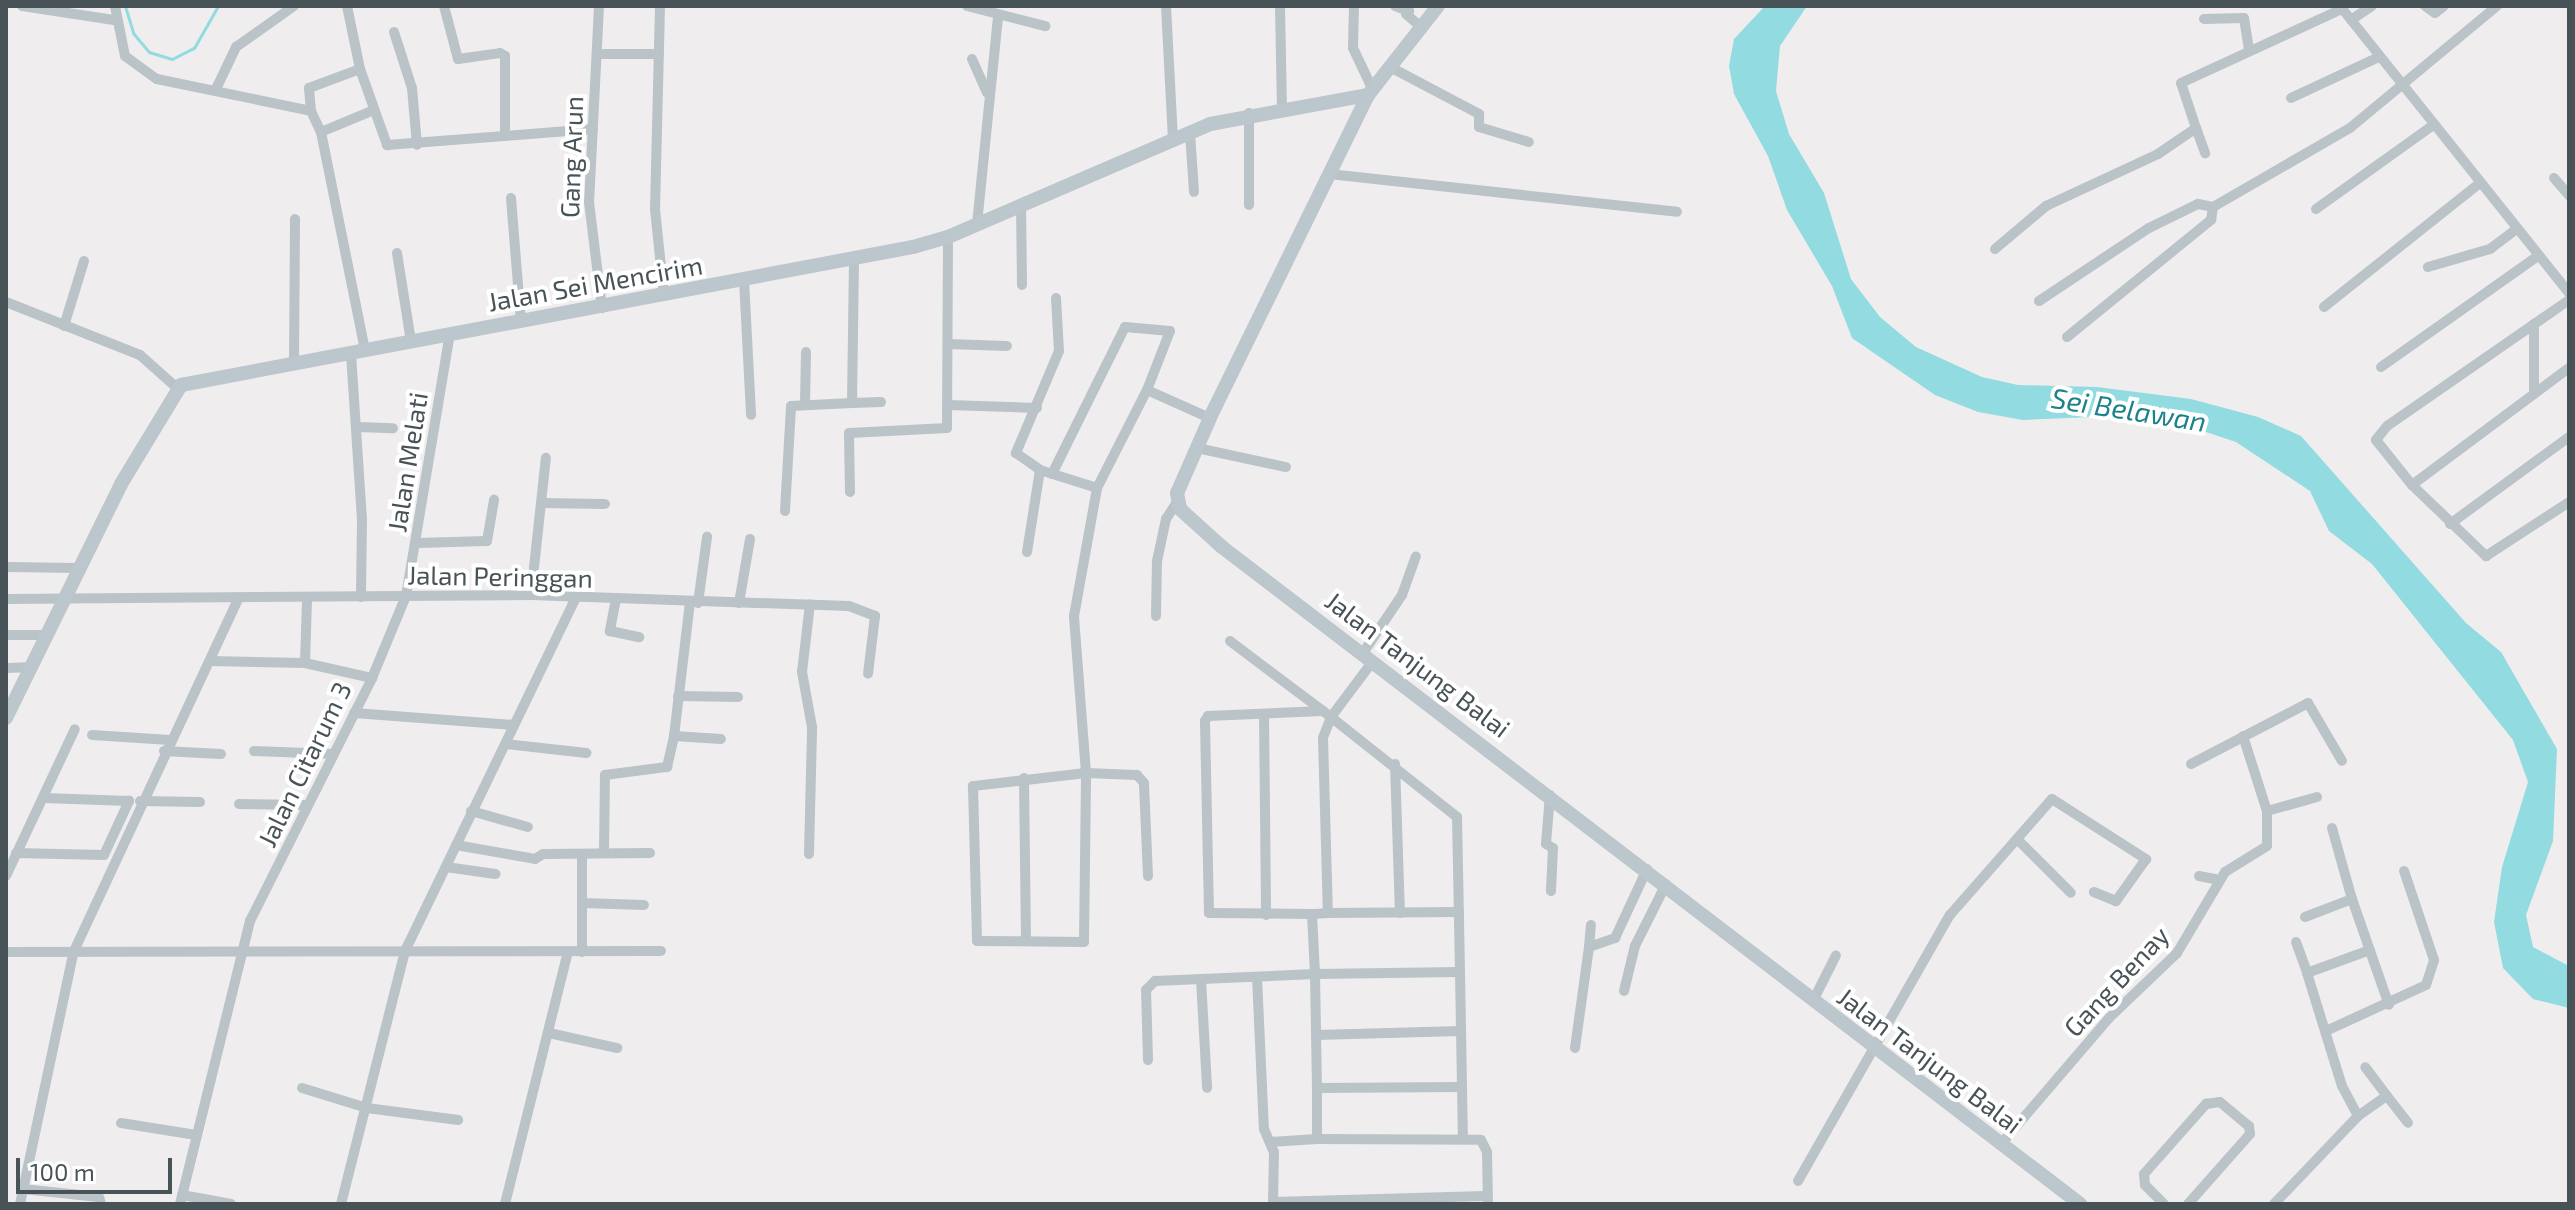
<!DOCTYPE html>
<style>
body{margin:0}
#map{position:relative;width:2575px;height:1210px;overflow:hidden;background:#f0edee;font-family:"Exo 2",sans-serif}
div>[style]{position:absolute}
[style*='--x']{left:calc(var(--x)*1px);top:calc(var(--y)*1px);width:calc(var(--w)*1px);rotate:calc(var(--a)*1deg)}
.water>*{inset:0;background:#92dbe1}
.stream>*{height:3px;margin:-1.5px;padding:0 1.5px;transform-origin:1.5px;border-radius:1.5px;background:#92dbe1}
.street>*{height:10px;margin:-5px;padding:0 5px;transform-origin:5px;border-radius:5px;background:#bac3c8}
.secondary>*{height:14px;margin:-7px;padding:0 7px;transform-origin:7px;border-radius:7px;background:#bbc6cd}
span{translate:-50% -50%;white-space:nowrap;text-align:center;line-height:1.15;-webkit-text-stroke:8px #fff;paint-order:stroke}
.street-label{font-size:26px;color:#485358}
.water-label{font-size:28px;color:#1c8189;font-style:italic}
.frame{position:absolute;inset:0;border:8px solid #485358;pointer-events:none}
.scale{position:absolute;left:16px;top:1158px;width:156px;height:36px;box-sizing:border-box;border:4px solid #485358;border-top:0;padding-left:10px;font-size:24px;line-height:28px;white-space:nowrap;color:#485358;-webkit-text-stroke:6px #fff;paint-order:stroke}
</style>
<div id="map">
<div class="water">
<div style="clip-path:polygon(1765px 6px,1807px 6px,1780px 46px,1776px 91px,1789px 134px,1824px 193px,1851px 279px,1880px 317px,1916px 347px,1982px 377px,2018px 385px,2097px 387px,2191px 399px,2258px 417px,2301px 436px,2466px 623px,2501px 652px,2557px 749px,2553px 841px,2526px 915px,2533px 947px,2569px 966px,2569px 1008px,2533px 999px,2503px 968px,2494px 922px,2502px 867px,2528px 782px,2513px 740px,2372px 564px,2329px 531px,2310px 491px,2236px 442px,2203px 431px,2115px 416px,2023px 420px,1978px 412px,1935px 395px,1852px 338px,1832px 286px,1787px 210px,1768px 156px,1734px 94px,1729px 66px,1734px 39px)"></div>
</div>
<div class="stream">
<div style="--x:125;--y:6;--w:28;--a:73"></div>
<div style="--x:133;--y:33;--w:25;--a:50"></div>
<div style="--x:149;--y:52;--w:24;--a:17"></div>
<div style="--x:172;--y:59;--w:25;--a:-27"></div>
<div style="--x:194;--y:48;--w:48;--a:-60.3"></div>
</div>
<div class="street">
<div style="--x:22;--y:6;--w:93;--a:8.7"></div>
<div style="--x:115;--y:6;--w:51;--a:78.7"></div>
<div style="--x:125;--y:56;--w:39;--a:36"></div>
<div style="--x:157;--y:79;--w:157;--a:11.7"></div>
<div style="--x:311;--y:111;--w:23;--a:65"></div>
<div style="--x:321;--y:132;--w:222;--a:78.6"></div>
<div style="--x:347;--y:6;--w:64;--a:78.3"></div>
<div style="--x:444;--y:6;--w:55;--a:75.2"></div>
<div style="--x:458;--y:59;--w:42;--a:-8.1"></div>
<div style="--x:500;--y:53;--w:6;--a:31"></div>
<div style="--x:505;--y:56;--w:80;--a:90"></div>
<div style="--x:505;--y:136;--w:88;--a:-4.5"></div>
<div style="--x:599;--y:6;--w:196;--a:92.9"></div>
<div style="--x:589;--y:202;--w:107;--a:83"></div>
<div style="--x:660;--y:6;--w:203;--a:91.4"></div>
<div style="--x:655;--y:209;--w:87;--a:84.1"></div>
<div style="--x:967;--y:6;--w:81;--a:14.4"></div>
<div style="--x:1166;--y:6;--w:133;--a:87"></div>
<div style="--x:1280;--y:6;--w:102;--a:88.9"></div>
<div style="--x:1354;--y:6;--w:42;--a:91.4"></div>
<div style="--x:1353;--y:48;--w:44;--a:64.6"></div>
<div style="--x:1395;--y:6;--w:15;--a:20"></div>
<div style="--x:1409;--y:11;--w:4;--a:135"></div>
<div style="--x:1406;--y:14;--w:21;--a:41"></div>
<div style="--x:2340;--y:6;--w:367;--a:51.4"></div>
<div style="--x:2425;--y:6;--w:12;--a:35"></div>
<div style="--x:2435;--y:13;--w:11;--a:-38"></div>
<div style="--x:2204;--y:19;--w:40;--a:-1.4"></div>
<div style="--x:2244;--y:18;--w:32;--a:81"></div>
<div style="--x:2351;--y:20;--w:25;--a:-34"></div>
<div style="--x:394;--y:32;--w:59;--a:72.2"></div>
<div style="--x:412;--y:88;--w:57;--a:85"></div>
<div style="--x:597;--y:54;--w:62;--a:0"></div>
<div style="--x:972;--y:59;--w:37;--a:66"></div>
<div style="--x:1390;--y:67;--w:101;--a:27.8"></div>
<div style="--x:1479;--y:114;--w:13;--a:90"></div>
<div style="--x:1479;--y:127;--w:52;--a:16.7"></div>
<div style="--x:216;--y:89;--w:47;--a:-64.5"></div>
<div style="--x:236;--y:47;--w:71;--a:-35.3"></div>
<div style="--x:2291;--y:98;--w:97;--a:-25"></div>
<div style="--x:311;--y:111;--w:23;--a:-95"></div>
<div style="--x:309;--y:88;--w:54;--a:-20.4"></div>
<div style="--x:360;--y:69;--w:81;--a:70.4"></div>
<div style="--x:387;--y:145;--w:118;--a:-4.4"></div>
<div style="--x:1249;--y:113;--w:92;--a:90"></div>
<div style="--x:2196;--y:128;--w:27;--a:70"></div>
<div style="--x:321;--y:132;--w:57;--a:-22.5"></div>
<div style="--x:1190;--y:133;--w:59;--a:86.1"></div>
<div style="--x:1329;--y:174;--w:350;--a:6.2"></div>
<div style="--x:2554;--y:178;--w:23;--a:49"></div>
<div style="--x:511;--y:198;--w:124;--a:85.4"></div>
<div style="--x:1021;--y:204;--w:81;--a:89.3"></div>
<div style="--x:2316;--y:209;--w:143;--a:-35.6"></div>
<div style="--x:977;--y:224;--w:208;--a:-84.2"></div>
<div style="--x:1995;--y:249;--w:67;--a:-40.1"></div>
<div style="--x:2046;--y:206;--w:123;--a:-24.9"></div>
<div style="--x:2158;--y:154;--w:46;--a:-34.4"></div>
<div style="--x:2196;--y:128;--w:47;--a:-108.4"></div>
<div style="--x:2181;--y:83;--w:177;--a:-24.7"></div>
<div style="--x:397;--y:253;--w:89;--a:81"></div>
<div style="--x:2428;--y:267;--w:65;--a:-16.2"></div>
<div style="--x:2490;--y:249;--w:34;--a:-37"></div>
<div style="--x:744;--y:280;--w:135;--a:87"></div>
<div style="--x:1056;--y:298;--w:53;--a:86.8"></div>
<div style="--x:1059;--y:351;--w:111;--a:112.9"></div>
<div style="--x:1016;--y:453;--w:29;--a:35"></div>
<div style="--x:1040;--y:470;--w:60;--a:17.5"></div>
<div style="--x:2569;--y:300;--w:221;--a:145.3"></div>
<div style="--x:2387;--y:426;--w:18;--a:128"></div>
<div style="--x:2376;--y:440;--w:58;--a:51.3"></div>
<div style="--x:2412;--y:485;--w:103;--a:43.8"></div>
<div style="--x:2486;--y:556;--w:99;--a:-33"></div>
<div style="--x:2039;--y:301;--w:132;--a:-33.6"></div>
<div style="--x:2149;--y:228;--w:55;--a:-26.1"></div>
<div style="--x:2198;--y:204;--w:15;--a:11"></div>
<div style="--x:2213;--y:207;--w:158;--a:-30"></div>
<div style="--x:2350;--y:128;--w:191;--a:-39.7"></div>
<div style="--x:6;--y:302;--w:144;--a:21.6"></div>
<div style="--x:140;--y:355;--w:50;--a:41.7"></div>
<div style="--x:2324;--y:307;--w:199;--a:-38.5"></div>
<div style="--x:64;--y:326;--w:68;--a:-72.9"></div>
<div style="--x:2067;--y:337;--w:186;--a:-39.1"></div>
<div style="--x:2211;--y:220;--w:13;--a:-81"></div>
<div style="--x:948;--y:344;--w:59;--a:1.9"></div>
<div style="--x:351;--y:354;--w:167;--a:86.2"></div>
<div style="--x:362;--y:521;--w:76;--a:90.8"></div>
<div style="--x:294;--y:362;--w:143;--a:-89.6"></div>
<div style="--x:2381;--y:367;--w:192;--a:-35.3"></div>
<div style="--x:2534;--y:394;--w:70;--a:-90"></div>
<div style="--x:852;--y:403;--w:29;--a:-2"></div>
<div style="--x:805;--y:404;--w:52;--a:-88.9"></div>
<div style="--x:948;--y:405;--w:89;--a:1.9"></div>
<div style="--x:357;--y:427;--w:36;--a:2"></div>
<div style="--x:1197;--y:448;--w:91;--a:12.1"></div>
<div style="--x:1052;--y:474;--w:164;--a:-63.6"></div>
<div style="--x:1125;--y:327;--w:45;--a:5.1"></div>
<div style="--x:1170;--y:331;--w:63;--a:111.3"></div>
<div style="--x:2412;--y:485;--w:196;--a:-36.7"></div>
<div style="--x:850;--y:492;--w:59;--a:-91"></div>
<div style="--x:849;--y:433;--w:98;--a:-2.9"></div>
<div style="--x:947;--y:428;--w:191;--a:-89.7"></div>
<div style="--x:542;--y:503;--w:63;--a:0.9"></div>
<div style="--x:785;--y:511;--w:105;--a:-86.7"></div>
<div style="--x:791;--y:406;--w:61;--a:-2.8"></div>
<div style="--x:852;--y:403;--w:143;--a:-89.2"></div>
<div style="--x:2450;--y:524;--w:147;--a:-36.2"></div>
<div style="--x:417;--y:543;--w:70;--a:-1.6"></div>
<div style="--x:487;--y:541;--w:42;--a:-80.3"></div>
<div style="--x:1027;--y:552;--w:83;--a:-81"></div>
<div style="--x:6;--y:567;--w:72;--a:0.8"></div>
<div style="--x:531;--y:595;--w:138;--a:-83.8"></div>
<div style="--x:6;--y:599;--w:525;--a:-0.44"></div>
<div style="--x:531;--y:595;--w:318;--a:2"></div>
<div style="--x:849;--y:606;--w:28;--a:21"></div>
<div style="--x:875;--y:616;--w:58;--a:96.9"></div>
<div style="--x:616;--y:599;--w:33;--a:101"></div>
<div style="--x:610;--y:631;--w:30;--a:12"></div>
<div style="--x:690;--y:602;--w:135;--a:96.8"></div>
<div style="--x:674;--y:736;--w:47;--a:3.7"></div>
<div style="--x:698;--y:603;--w:67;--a:-82.2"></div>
<div style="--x:739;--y:603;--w:65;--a:-80.2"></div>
<div style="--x:1156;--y:616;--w:55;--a:-89"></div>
<div style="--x:1157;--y:561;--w:43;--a:-77.9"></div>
<div style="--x:1166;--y:519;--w:20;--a:-57"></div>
<div style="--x:6;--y:635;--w:39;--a:0"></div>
<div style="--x:1230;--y:641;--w:116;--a:37"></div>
<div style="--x:1363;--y:653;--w:70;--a:-56.1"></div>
<div style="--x:1402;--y:595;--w:41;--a:-70.3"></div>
<div style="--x:210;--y:661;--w:95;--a:1.2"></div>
<div style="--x:305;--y:663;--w:69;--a:12.6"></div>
<div style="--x:305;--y:663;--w:65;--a:-88.2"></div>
<div style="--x:6;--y:668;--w:23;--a:-2"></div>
<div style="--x:678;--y:696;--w:60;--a:1"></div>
<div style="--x:354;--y:713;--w:160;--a:4.3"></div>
<div style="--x:1264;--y:715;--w:200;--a:89.4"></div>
<div style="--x:92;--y:735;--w:78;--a:3.7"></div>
<div style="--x:2243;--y:736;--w:79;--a:72.3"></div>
<div style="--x:506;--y:744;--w:81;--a:6.4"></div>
<div style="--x:164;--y:751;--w:57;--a:3"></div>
<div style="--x:254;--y:751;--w:79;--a:2.2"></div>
<div style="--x:1395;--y:764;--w:149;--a:88.1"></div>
<div style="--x:2191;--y:764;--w:132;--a:-27.5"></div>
<div style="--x:2308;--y:703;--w:67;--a:59.6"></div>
<div style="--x:1024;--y:778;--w:163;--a:89.3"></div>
<div style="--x:1550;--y:795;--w:49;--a:94.7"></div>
<div style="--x:1546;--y:844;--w:8;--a:30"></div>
<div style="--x:1553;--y:848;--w:43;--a:92.7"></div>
<div style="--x:140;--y:801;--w:60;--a:1"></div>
<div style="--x:239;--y:804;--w:67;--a:0.9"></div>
<div style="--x:471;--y:811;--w:59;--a:15.7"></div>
<div style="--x:2332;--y:828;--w:74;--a:74.3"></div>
<div style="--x:2017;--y:839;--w:76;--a:45"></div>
<div style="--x:456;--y:845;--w:80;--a:10"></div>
<div style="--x:535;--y:859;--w:9;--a:-32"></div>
<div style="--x:543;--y:854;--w:107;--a:-0.5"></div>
<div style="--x:604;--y:852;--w:77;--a:-89.3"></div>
<div style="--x:605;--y:775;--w:63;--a:-7.4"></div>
<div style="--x:667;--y:767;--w:32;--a:-77"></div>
<div style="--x:16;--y:853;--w:88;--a:1.3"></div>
<div style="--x:104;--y:855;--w:60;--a:-65.2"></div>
<div style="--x:129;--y:801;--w:85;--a:-178"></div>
<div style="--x:809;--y:854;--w:127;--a:-88.6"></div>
<div style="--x:812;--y:727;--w:56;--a:-100.3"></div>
<div style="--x:802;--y:672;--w:68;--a:-83.3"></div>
<div style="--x:446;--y:867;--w:50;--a:8"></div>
<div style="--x:6;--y:876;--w:162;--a:-64.9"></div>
<div style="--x:1148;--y:876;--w:93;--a:-92.5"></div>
<div style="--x:1144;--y:783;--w:11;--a:-131"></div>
<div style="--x:1137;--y:775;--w:51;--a:-177.8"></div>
<div style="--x:1086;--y:773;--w:114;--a:173.4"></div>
<div style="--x:973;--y:786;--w:155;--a:88.5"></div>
<div style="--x:977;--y:941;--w:107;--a:0.5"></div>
<div style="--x:1084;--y:942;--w:169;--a:-89.3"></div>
<div style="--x:1086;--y:773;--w:157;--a:-94.4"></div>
<div style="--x:1074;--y:616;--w:130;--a:-79.8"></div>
<div style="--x:1097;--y:488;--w:110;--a:-63"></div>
<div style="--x:1147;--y:390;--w:69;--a:24"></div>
<div style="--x:2199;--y:876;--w:21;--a:11"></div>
<div style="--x:582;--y:903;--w:62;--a:1.8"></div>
<div style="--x:1328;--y:913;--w:131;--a:-0.4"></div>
<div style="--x:1312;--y:914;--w:103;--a:-179.4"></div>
<div style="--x:1209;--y:913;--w:192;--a:-91.2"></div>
<div style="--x:1205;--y:721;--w:6;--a:-59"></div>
<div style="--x:1208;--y:716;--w:115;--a:-2.5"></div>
<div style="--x:1323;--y:711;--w:10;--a:37"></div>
<div style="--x:1331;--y:717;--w:70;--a:-53.1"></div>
<div style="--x:2305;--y:917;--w:50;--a:-21"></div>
<div style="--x:2352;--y:899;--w:112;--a:70.8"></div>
<div style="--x:2296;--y:942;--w:33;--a:70"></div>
<div style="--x:1589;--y:947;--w:22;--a:-85"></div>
<div style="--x:6;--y:952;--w:655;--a:-0.09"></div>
<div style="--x:582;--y:952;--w:97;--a:-90"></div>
<div style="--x:1460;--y:972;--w:164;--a:89"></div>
<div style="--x:1257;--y:977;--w:152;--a:87.4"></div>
<div style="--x:1264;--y:1129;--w:25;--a:67"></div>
<div style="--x:1274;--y:1152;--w:50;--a:91.1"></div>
<div style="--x:1273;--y:1202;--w:212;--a:-1.6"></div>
<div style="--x:1201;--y:979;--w:109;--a:86.8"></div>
<div style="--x:1624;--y:991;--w:46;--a:-76.3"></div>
<div style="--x:1635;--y:946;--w:69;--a:-63.4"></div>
<div style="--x:1813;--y:1001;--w:51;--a:-63.4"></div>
<div style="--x:2326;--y:1031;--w:110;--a:-24.7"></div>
<div style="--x:2426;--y:985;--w:26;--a:-72"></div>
<div style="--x:2434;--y:960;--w:94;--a:-108.6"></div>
<div style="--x:549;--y:1033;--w:70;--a:12.4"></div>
<div style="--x:1316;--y:1035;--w:145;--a:-1.6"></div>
<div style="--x:1575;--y:1048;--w:102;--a:-82.1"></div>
<div style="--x:1589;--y:947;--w:28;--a:-19"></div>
<div style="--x:1615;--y:938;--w:76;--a:-65.1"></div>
<div style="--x:1148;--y:1060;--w:70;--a:-91.6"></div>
<div style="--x:1146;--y:990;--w:13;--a:-45"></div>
<div style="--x:1155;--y:981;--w:160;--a:-2.5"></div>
<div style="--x:1315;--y:974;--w:145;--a:-0.8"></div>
<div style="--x:1460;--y:972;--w:155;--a:-91.1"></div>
<div style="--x:1457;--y:817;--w:161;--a:-141.6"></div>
<div style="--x:1331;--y:717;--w:22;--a:111"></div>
<div style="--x:1323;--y:738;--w:175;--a:88.4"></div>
<div style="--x:1328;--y:913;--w:16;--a:176"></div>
<div style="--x:1312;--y:914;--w:60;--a:87.1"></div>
<div style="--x:1315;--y:974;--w:114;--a:89"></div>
<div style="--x:1317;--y:1088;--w:144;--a:-0.4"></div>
<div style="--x:302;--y:1088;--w:68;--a:17.1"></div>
<div style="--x:367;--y:1108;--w:92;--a:7.5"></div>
<div style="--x:1317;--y:1088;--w:51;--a:90"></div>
<div style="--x:1317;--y:1139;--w:164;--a:0.3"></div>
<div style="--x:1481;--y:1140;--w:13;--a:63"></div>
<div style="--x:1487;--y:1152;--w:52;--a:88.9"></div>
<div style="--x:2387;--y:1096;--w:34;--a:52"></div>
<div style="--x:2358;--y:1116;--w:35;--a:-35"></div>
<div style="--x:2387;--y:1096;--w:36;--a:-127"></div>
<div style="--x:121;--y:1123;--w:76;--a:9.1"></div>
<div style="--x:1270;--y:1142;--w:47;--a:-3.7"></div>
<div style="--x:2001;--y:1144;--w:166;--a:-49.4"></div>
<div style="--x:2109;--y:1018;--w:94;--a:-43.7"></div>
<div style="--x:2177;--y:953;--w:94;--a:-59.3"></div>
<div style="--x:2225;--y:872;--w:49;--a:-31.8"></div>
<div style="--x:2267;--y:846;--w:35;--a:-90"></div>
<div style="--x:2267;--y:811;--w:52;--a:-15.6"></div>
<div style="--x:1798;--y:1181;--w:306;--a:-60.3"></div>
<div style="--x:1950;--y:915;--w:154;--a:-48.7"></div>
<div style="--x:2052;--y:799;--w:112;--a:32.6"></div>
<div style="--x:2146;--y:859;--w:52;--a:125.5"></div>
<div style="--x:2116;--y:901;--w:24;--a:-158"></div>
<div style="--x:23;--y:1189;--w:76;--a:6"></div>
<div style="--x:99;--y:1197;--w:7;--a:74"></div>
<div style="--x:182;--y:1195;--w:50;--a:10.4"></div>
<div style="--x:20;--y:1204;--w:259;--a:-78"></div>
<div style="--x:74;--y:951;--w:388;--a:-65"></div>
<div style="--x:180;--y:1204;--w:292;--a:-76.1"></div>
<div style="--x:250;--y:921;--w:272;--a:-63.3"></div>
<div style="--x:372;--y:678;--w:89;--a:-67.5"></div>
<div style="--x:406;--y:596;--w:266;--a:-80.5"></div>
<div style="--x:341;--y:1204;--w:261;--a:-75.8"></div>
<div style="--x:405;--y:951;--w:392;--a:-64.2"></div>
<div style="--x:505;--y:1204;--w:260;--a:-76"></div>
<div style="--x:2164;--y:1204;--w:27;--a:-135"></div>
<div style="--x:2145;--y:1185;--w:11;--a:-95"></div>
<div style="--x:2144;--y:1174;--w:94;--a:-48.5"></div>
<div style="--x:2206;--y:1104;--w:14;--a:-8"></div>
<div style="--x:2220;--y:1102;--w:38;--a:40"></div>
<div style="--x:2249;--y:1126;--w:8;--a:83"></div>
<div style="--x:2250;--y:1134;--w:94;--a:131.5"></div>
<div style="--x:2274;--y:1204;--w:122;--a:-46.3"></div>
<div style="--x:2358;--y:1116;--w:34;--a:-118"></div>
<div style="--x:2342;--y:1086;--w:118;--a:-107.2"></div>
<div style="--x:2307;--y:973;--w:67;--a:-20.1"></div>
</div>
<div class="secondary">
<div style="--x:1438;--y:6;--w:113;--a:128.2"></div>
<div style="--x:1368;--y:95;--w:360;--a:116.1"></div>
<div style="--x:1210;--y:418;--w:82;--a:113.7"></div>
<div style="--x:1177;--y:493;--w:16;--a:79"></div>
<div style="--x:1180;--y:509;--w:57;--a:42.1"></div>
<div style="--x:1222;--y:547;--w:1081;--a:37.44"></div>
<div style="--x:6;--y:718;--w:261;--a:-63.8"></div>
<div style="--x:121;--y:484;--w:116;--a:-58.8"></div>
<div style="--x:181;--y:385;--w:745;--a:-10.68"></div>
<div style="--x:913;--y:247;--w:36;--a:-16"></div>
<div style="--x:948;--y:237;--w:285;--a:-23.3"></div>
<div style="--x:1210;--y:124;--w:161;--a:-10.4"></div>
</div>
<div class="street-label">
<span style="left:571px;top:157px;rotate:-88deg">Gang Arun</span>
<span style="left:595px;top:283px;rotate:-10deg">Jalan Sei Mencirim</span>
<span style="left:407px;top:462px;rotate:-81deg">Jalan Melati</span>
<span style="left:500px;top:576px;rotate:1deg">Jalan Peringgan</span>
<span style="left:1418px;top:664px;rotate:37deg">Jalan Tanjung Balai</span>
<span style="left:304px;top:764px;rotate:-64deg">Jalan Citarum 3</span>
<span style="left:2116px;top:981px;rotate:-47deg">Gang Benay</span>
<span style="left:1930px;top:1060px;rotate:37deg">Jalan Tanjung Balai</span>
</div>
<div class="water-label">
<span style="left:2129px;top:409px;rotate:9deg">Sei Belawan</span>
</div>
<div class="frame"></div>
<div class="scale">100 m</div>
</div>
